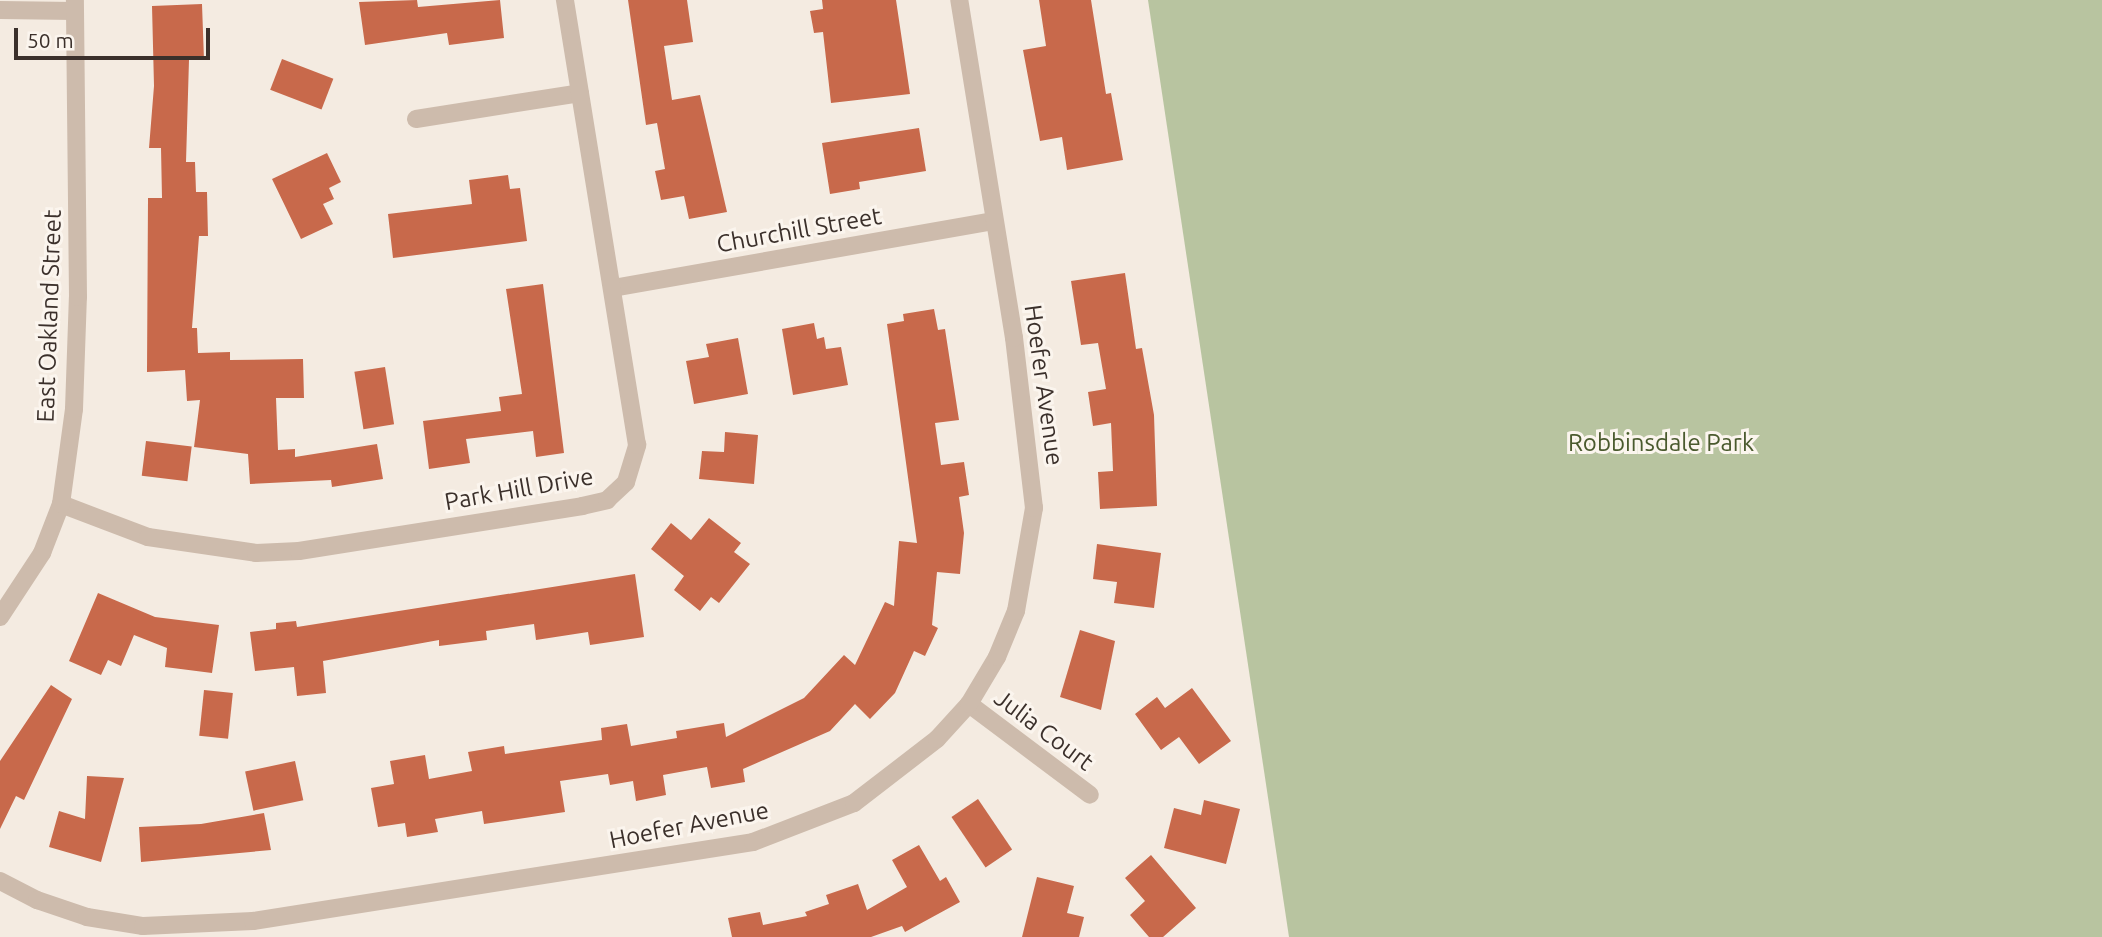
<!DOCTYPE html>
<style>
body{margin:0}
#map{position:relative;width:2102px;height:937px;overflow:hidden;background:#f4ebe1;font-family:Ubuntu,sans-serif}
div>[style]{position:absolute}
[style*='--x']{left:calc(var(--x)*1px);top:calc(var(--y)*1px);width:calc(var(--w)*1px);rotate:calc(var(--a)*1deg)}
.green>*{inset:0;background:#b8c4a0}
.building>*{inset:0;background:#c8694b;transform-origin:0 0}
.minor>*{height:18px;margin:-9px;padding:0 9px;transform-origin:9px;border-radius:9px;background:#cdbbac}
span{translate:-50% -50%;white-space:nowrap;text-align:center;line-height:1.15;-webkit-text-stroke:6px #fbf5ee;paint-order:stroke}
.street-label{font-size:24px;color:#3b302b}
.park-label{font-size:24px;color:#4a5a2e}
.scale{position:absolute;left:14px;top:28px;width:196px;height:32px;box-sizing:border-box;border:4px solid #3b302b;border-top:0;padding-left:9px;font-size:21px;line-height:24px;white-space:nowrap;color:#3b302b;-webkit-text-stroke:5px #fbf5ee;paint-order:stroke}
</style>
<div id="map">
<div class="green">
<div style="clip-path:polygon(1148px 0,2102px 0,2102px 937px,1289px 937px)"></div>
</div>
<div class="building">
<div style="clip-path:polygon(417px 0,418px 7px,500px 0,504px 38px,449px 45px,447px 33px,365px 45px,359px 2px)"></div>
<div style="clip-path:polygon(628px 0,687px 0,693px 42px,664px 46px,672px 100px,700px 95px,727px 212px,689px 219px,684px 196px,661px 200px,655px 171px,665px 169px,657px 123px,646px 125px)"></div>
<div style="clip-path:polygon(822px 0,896px 0,910px 94px,831px 103px,823px 32px,814px 33px,810px 11px,823px 9px)"></div>
<div style="clip-path:polygon(1039px 0,1091px 0,1106px 94px,1111px 93px,1123px 160px,1067px 170px,1062px 137px,1040px 141px,1023px 50px,1046px 46px)"></div>
<div style="clip-path:polygon(202px 4px,204px 60px,189px 60px,186px 162px,195px 162px,196px 192px,207px 192px,208px 236px,199px 236px,192px 328px,197px 328px,198px 353px,230px 352px,230px 360px,303px 359px,304px 398px,276px 398px,278px 450px,295px 449px,295px 457px,377px 444px,383px 479px,332px 487px,331px 480px,250px 484px,248px 454px,194px 447px,200px 400px,187px 401px,185px 370px,147px 372px,148px 198px,162px 198px,161px 148px,149px 148px,154px 86px,152px 6px)"></div>
<div style="left:282px;top:59px;width:55px;height:33px;rotate:21deg"></div>
<div style="clip-path:polygon(919px 128px,926px 171px,859px 182px,860px 189px,830px 194px,822px 143px)"></div>
<div style="clip-path:polygon(327px 153px,341px 182px,329px 188px,334px 199px,323px 204px,333px 224px,301px 239px,272px 179px)"></div>
<div style="clip-path:polygon(508px 175px,510px 189px,520px 188px,527px 241px,393px 258px,388px 214px,472px 204px,469px 180px)"></div>
<div style="clip-path:polygon(1125px 273px,1136px 349px,1142px 348px,1154px 415px,1157px 506px,1100px 509px,1098px 472px,1113px 471px,1111px 423px,1093px 426px,1088px 392px,1106px 389px,1098px 343px,1081px 345px,1071px 281px)"></div>
<div style="clip-path:polygon(543px 284px,564px 453px,536px 457px,533px 431px,466px 439px,470px 463px,429px 469px,423px 421px,501px 411px,499px 397px,522px 394px,506px 289px)"></div>
<div style="clip-path:polygon(934px 309px,938px 330px,945px 329px,959px 420px,935px 423px,941px 465px,964px 462px,969px 495px,959px 497px,964px 533px,960px 574px,937px 572px,932px 625px,938px 628px,925px 656px,914px 651px,895px 693px,870px 719px,855px 704px,830px 731px,743px 769px,745px 782px,711px 788px,707px 767px,663px 775px,666px 795px,636px 801px,633px 781px,610px 785px,608px 774px,560px 781px,565px 812px,484px 824px,482px 811px,435px 819px,438px 832px,407px 837px,405px 823px,378px 827px,371px 788px,394px 784px,390px 761px,425px 755px,429px 779px,472px 771px,468px 752px,504px 746px,505px 754px,602px 740px,601px 728px,627px 724px,631px 746px,677px 738px,676px 731px,724px 723px,726px 737px,804px 698px,844px 655px,855px 665px,885px 602px,894px 606px,899px 541px,917px 543px,887px 324px,904px 321px,903px 314px)"></div>
<div style="clip-path:polygon(814px 323px,817px 339px,824px 337px,826px 349px,841px 347px,848px 385px,793px 395px,782px 329px)"></div>
<div style="clip-path:polygon(738px 338px,748px 394px,694px 404px,686px 361px,709px 357px,706px 344px)"></div>
<div style="left:385px;top:367px;width:58px;height:31px;rotate:81deg"></div>
<div style="clip-path:polygon(725px 432px,758px 435px,754px 484px,699px 479px,702px 451px,724px 452px)"></div>
<div style="left:146px;top:441px;width:46px;height:35px;rotate:7deg"></div>
<div style="clip-path:polygon(709px 518px,741px 543px,734px 552px,750px 564px,719px 603px,711px 597px,700px 611px,674px 590px,684px 576px,651px 549px,671px 523px,691px 540px)"></div>
<div style="clip-path:polygon(1097px 544px,1161px 553px,1154px 608px,1114px 603px,1117px 582px,1093px 579px)"></div>
<div style="clip-path:polygon(635px 574px,644px 637px,590px 645px,588px 632px,536px 640px,534px 624px,486px 631px,487px 640px,439px 646px,439px 640px,323px 661px,326px 693px,297px 696px,294px 667px,255px 671px,250px 632px,276px 629px,276px 623px,296px 621px,297px 627px)"></div>
<div style="clip-path:polygon(98px 593px,155px 617px,219px 625px,212px 673px,165px 667px,167px 648px,134px 635px,121px 666px,108px 660px,101px 675px,69px 661px)"></div>
<div style="clip-path:polygon(1080px 630px,1115px 641px,1101px 710px,1060px 697px)"></div>
<div style="clip-path:polygon(51px 685px,72px 699px,24px 800px,16px 796px,0 829px,0 761px)"></div>
<div style="clip-path:polygon(1192px 688px,1231px 741px,1199px 764px,1179px 737px,1161px 750px,1135px 714px,1157px 697px,1165px 708px)"></div>
<div style="left:204px;top:690px;width:29px;height:46px;rotate:6deg"></div>
<div style="left:295px;top:761px;width:40px;height:51px;rotate:78deg"></div>
<div style="clip-path:polygon(87px 776px,124px 778px,101px 862px,49px 847px,59px 811px,85px 819px)"></div>
<div style="left:978px;top:799px;width:61px;height:32px;rotate:56deg"></div>
<div style="clip-path:polygon(1204px 800px,1240px 809px,1226px 864px,1164px 848px,1174px 808px,1201px 815px)"></div>
<div style="clip-path:polygon(264px 813px,271px 850px,141px 862px,139px 827px,201px 824px)"></div>
<div style="clip-path:polygon(919px 845px,940px 881px,946px 877px,960px 902px,905px 932px,902px 926px,871px 937px,732px 937px,728px 918px,760px 912px,763px 925px,807px 916px,805px 912px,829px 904px,826px 895px,858px 884px,867px 910px,907px 887px,892px 860px)"></div>
<div style="clip-path:polygon(1151px 855px,1196px 908px,1163px 937px,1149px 937px,1130px 915px,1145px 901px,1125px 878px)"></div>
<div style="clip-path:polygon(1037px 877px,1074px 886px,1067px 913px,1084px 917px,1079px 937px,1022px 937px)"></div>
</div>
<div class="minor">
<div style="--x:0;--y:10;--w:74;--a:0.8"></div>
<div style="--x:416;--y:119;--w:166;--a:-9"></div>
<div style="--x:613;--y:288;--w:387;--a:-10"></div>
<div style="--x:61;--y:504;--w:93;--a:20.8"></div>
<div style="--x:148;--y:537;--w:109;--a:8.4"></div>
<div style="--x:256;--y:553;--w:43;--a:-2.7"></div>
<div style="--x:299;--y:551;--w:287;--a:-9"></div>
<div style="--x:582;--y:506;--w:26;--a:-13"></div>
<div style="--x:607;--y:500;--w:26;--a:-43"></div>
<div style="--x:626;--y:482;--w:39;--a:-73"></div>
<div style="--x:637;--y:445;--w:451;--a:-99.2"></div>
<div style="--x:0;--y:617;--w:77;--a:-56.7"></div>
<div style="--x:42;--y:553;--w:53;--a:-68.8"></div>
<div style="--x:61;--y:504;--w:96;--a:-82.2"></div>
<div style="--x:74;--y:409;--w:112;--a:-88"></div>
<div style="--x:78;--y:297;--w:297;--a:-90.6"></div>
<div style="--x:969;--y:704;--w:151;--a:36.9"></div>
<div style="--x:0;--y:881;--w:42;--a:27.2"></div>
<div style="--x:37;--y:900;--w:53;--a:18.8"></div>
<div style="--x:87;--y:917;--w:57;--a:9.1"></div>
<div style="--x:143;--y:926;--w:110;--a:-2.6"></div>
<div style="--x:253;--y:921;--w:506;--a:-8.98"></div>
<div style="--x:753;--y:842;--w:108;--a:-21.1"></div>
<div style="--x:854;--y:803;--w:105;--a:-37.6"></div>
<div style="--x:937;--y:739;--w:47;--a:-47.6"></div>
<div style="--x:969;--y:704;--w:55;--a:-59.2"></div>
<div style="--x:997;--y:657;--w:50;--a:-67.6"></div>
<div style="--x:1016;--y:611;--w:105;--a:-80.1"></div>
<div style="--x:1034;--y:508;--w:171;--a:-96.7"></div>
<div style="--x:1014;--y:338;--w:342;--a:-99.2"></div>
</div>
<div class="street-label">
<span style="left:799px;top:230px;rotate:-10deg">Churchill Street</span>
<span style="left:49px;top:316px;rotate:-88deg">East Oakland Street</span>
<span style="left:1044px;top:385px;rotate:82deg">Hoefer Avenue</span>
<span style="left:519px;top:489px;rotate:-10deg">Park Hill Drive</span>
<span style="left:1044px;top:730px;rotate:37deg">Julia Court</span>
<span style="left:689px;top:825px;rotate:-11deg">Hoefer Avenue</span>
</div>
<div class="park-label">
<span style="left:1661px;top:443px">Robbinsdale Park</span>
</div>
<div class="scale">50 m</div>
</div>
